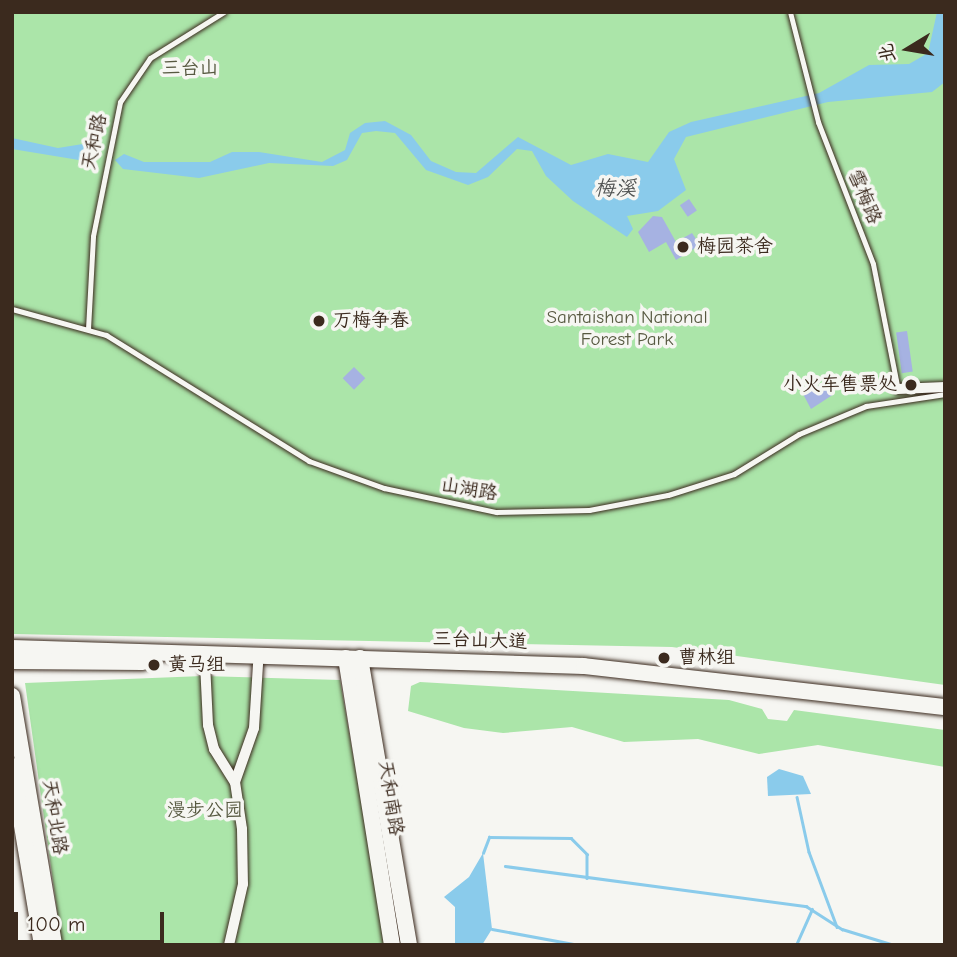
<!DOCTYPE html>
<meta charset="utf-8">
<style>
body{margin:0}
#map{position:relative;width:957px;height:957px;overflow:hidden;background:#f6f6f2;font-family:"Comic Neue","LXGW WenKai TC",sans-serif}
div>[style]{position:absolute}
[style*='--x']{left:calc(var(--x)*1px);top:calc(var(--y)*1px);width:calc(var(--w)*1px);rotate:calc(var(--a)*1deg)}
.green>*{inset:0;background:#abe5a9}
.water>*{inset:0;background:#8acbeb}
.stream>*{height:2.5px;margin:-1.25px;padding:0 1.25px;transform-origin:1.25px;border-radius:1.25px;background:#8acbeb}
.building>*{inset:0;background:#a6b2e2;transform-origin:0 0}
.roads{filter:drop-shadow(0 0 2px #3b2a1e) drop-shadow(0 0 2px #3b2a1e)}
.lane>*{height:5px;margin:-2.5px;padding:0 2.5px;transform-origin:2.5px;border-radius:2.5px;background:#f6f6f2}
.street>*{height:10px;margin:-5px;padding:0 5px;transform-origin:5px;border-radius:5px;background:#f6f6f2}
.secondary>*{height:16px;margin:-8px;padding:0 8px;transform-origin:8px;border-radius:8px;background:#f6f6f2}
.dots>*{width:19px;height:19px;translate:-50% -50%;box-sizing:border-box;border:4px solid #f6f6f2;border-radius:50%}
span{translate:-50% -50%;white-space:nowrap;text-align:center;line-height:1.15;-webkit-text-stroke:7px #f6f6f2;paint-order:stroke}
.park-label{font-size:19px;color:#575941}
.street-label{font-size:19px;color:#3b2a1e}
.poi-label{font-size:19px;color:#3b2a1e}
.left{translate:0 -50%;text-align:left}
.right{translate:-100% -50%;text-align:right}
.water-label{font-size:21px;color:#4f5251;font-style:italic}
.frame{position:absolute;inset:0;border:14px solid #3b2a1e;pointer-events:none}
.north{position:absolute;left:873px;top:14px;width:70px;height:70px;-webkit-text-stroke:5px #f6f6f2;paint-order:stroke;rotate:259deg;font-size:19px;font-weight:700;line-height:28px;text-align:center;color:#3b2a1e}
.north::after{content:'';display:block;margin:auto;width:24px;height:32px;background:#3b2a1e;clip-path:polygon(50% 0,100% 100%,50% 72%,0 100%)}
.scale{position:absolute;left:14px;top:912px;width:150px;height:32px;box-sizing:border-box;border:4px solid #3b2a1e;border-top:0;padding-left:9px;font-size:21px;line-height:24px;white-space:nowrap;color:#3b2a1e;-webkit-text-stroke:5px #f6f6f2;paint-order:stroke}
</style>
<div id="map">
<div class="green">
<div style="clip-path:polygon(12px 12px,945px 12px,945px 685px,672px 647px,12px 634px)"></div>
<div style="clip-path:polygon(203px 676px,340px 680px,386px 945px,62px 945px,25px 683px)"></div>
<div style="clip-path:polygon(420px 682px,729px 700px,762px 709px,768px 719px,787px 721px,794px 710px,945px 730px,945px 767px,818px 745px,759px 754px,698px 739px,624px 742px,572px 727px,503px 733px,464px 728px,408px 711px,411px 686px)"></div>
</div>
<div class="water">
<div style="clip-path:polygon(937px 12px,945px 12px,945px 82px,932px 92px,828px 102px,686px 137px,674px 159px,686px 190px,658px 211px,627px 216px,633px 229px,627px 237px,573px 201px,546px 176px,532px 151px,517px 149px,488px 177px,468px 185px,426px 170px,395px 133px,376px 131px,362px 133px,347px 160px,333px 166px,269px 163px,199px 178px,123px 169px,115px 160px,124px 154px,144px 162px,210px 162px,232px 152px,259px 152px,322px 162px,345px 150px,350px 133px,365px 123px,385px 121px,411px 135px,431px 161px,456px 172px,476px 173px,518px 137px,571px 165px,608px 154px,648px 162px,669px 132px,691px 122px,819px 93px,869px 65px,909px 64px,928px 53px)"></div>
<div style="clip-path:polygon(12px 138px,58px 148px,95px 142px,91px 162px,12px 149px)"></div>
<div style="clip-path:polygon(779px 769px,803px 776px,811px 794px,768px 796px,767px 777px)"></div>
<div style="clip-path:polygon(483px 853px,492px 929px,482px 945px,455px 945px,455px 907px,444px 897px,469px 877px)"></div>
</div>
<div class="stream">
<div style="--x:797;--y:797;--w:56;--a:77.7"></div>
<div style="--x:809;--y:852;--w:80;--a:69.5"></div>
<div style="--x:483;--y:853;--w:17;--a:-69"></div>
<div style="--x:489;--y:837;--w:82;--a:0.7"></div>
<div style="--x:571;--y:838;--w:23;--a:45"></div>
<div style="--x:587;--y:854;--w:24;--a:90"></div>
<div style="--x:505;--y:866;--w:304;--a:7.6"></div>
<div style="--x:806;--y:906;--w:43;--a:32.6"></div>
<div style="--x:842;--y:929;--w:54;--a:17.1"></div>
<div style="--x:492;--y:929;--w:88;--a:10.4"></div>
<div style="--x:796;--y:945;--w:39;--a:-66"></div>
</div>
<div class="building">
<div style="left:689px;top:199px;width:14px;height:11px;rotate:56deg"></div>
<div style="clip-path:polygon(653px 216px,662px 217px,676px 242px,692px 233px,700px 245px,676px 260px,666px 242px,649px 252px,638px 232px)"></div>
<div style="left:907px;top:331px;width:41px;height:11px;rotate:82deg"></div>
<div style="left:354px;top:367px;width:16px;height:16px;rotate:45deg"></div>
<div style="clip-path:polygon(819px 386px,830px 386px,834px 394px,811px 409px,803px 394px)"></div>
</div>
<div class="roads">
<div class="lane">
<div style="--x:790;--y:12;--w:114;--a:75.7"></div>
<div style="--x:818;--y:122;--w:152;--a:68.8"></div>
<div style="--x:873;--y:264;--w:128;--a:78.8"></div>
<div style="--x:12;--y:309;--w:98;--a:15.5"></div>
<div style="--x:106;--y:335;--w:239;--a:31.8"></div>
<div style="--x:309;--y:461;--w:80;--a:19.8"></div>
<div style="--x:384;--y:488;--w:115;--a:12.1"></div>
<div style="--x:496;--y:512;--w:93;--a:-1.2"></div>
<div style="--x:589;--y:510;--w:80;--a:-10.8"></div>
<div style="--x:668;--y:495;--w:69;--a:-17.7"></div>
<div style="--x:734;--y:474;--w:76;--a:-31.6"></div>
<div style="--x:799;--y:434;--w:73;--a:-22.7"></div>
<div style="--x:866;--y:406;--w:80;--a:-8.6"></div>
<div style="--x:88;--y:329;--w:93;--a:-86.9"></div>
<div style="--x:93;--y:236;--w:137;--a:-78.6"></div>
<div style="--x:120;--y:102;--w:53;--a:-55.7"></div>
<div style="--x:150;--y:58;--w:87;--a:-31.9"></div>
</div>
<div class="street">
<div style="--x:898;--y:389;--w:47;--a:-2.4"></div>
<div style="--x:205;--y:663;--w:62;--a:87.2"></div>
<div style="--x:208;--y:725;--w:25;--a:76"></div>
<div style="--x:214;--y:749;--w:39;--a:58"></div>
<div style="--x:235;--y:782;--w:48;--a:81.5"></div>
<div style="--x:242;--y:829;--w:55;--a:89"></div>
<div style="--x:243;--y:884;--w:63;--a:102.9"></div>
<div style="--x:235;--y:782;--w:57;--a:-70.6"></div>
<div style="--x:254;--y:728;--w:64;--a:-86.4"></div>
</div>
<div class="secondary">
<div style="--x:12;--y:648;--w:572;--a:1.8"></div>
<div style="--x:584;--y:666;--w:363;--a:6.5"></div>
<div style="--x:346;--y:658;--w:291;--a:80.9"></div>
<div style="--x:360;--y:658;--w:291;--a:80.3"></div>
<div style="--x:12;--y:661;--w:131;--a:0.4"></div>
<div style="--x:12;--y:696;--w:253;--a:80.4"></div>
<div style="--x:12;--y:766;--w:181;--a:80.5"></div>
</div>
</div>
<div class="dots">
<div style="left:683px;top:247px;background:#3b2a1e"></div>
<div style="left:319px;top:321px;background:#3b2a1e"></div>
<div style="left:911px;top:385px;background:#3b2a1e"></div>
<div style="left:664px;top:658px;background:#3b2a1e"></div>
<div style="left:154px;top:665px;background:#3b2a1e"></div>
</div>
<div class="park-label">
<span style="left:190px;top:69px">三台山</span>
<span style="left:627px;top:329px">Santaishan National<br>Forest Park</span>
<span style="left:205px;top:811px">漫步公园</span>
</div>
<div class="street-label">
<span style="left:95px;top:142px;rotate:-78deg">天和路</span>
<span style="left:864px;top:197px;rotate:67deg">雪梅路</span>
<span style="left:469px;top:490px;rotate:9deg">山湖路</span>
<span style="left:480px;top:641px;rotate:2deg">三台山大道</span>
<span style="left:390px;top:798px;rotate:81deg">天和南路</span>
<span style="left:54px;top:817px;rotate:81deg">天和北路</span>
</div>
<div class="poi-label">
<span class="left" style="left:697px;top:247px">梅园茶舍</span>
<span class="left" style="left:333px;top:321px">万梅争春</span>
<span class="right" style="left:897px;top:385px">小火车售票处</span>
<span class="left" style="left:678px;top:658px">曹林组</span>
<span class="left" style="left:168px;top:665px">黄马组</span>
</div>
<div class="water-label">
<span style="left:615px;top:188px">梅溪</span>
</div>
<div class="frame"></div>
<div class="north">北</div>
<div class="scale">100 m</div>
</div>
